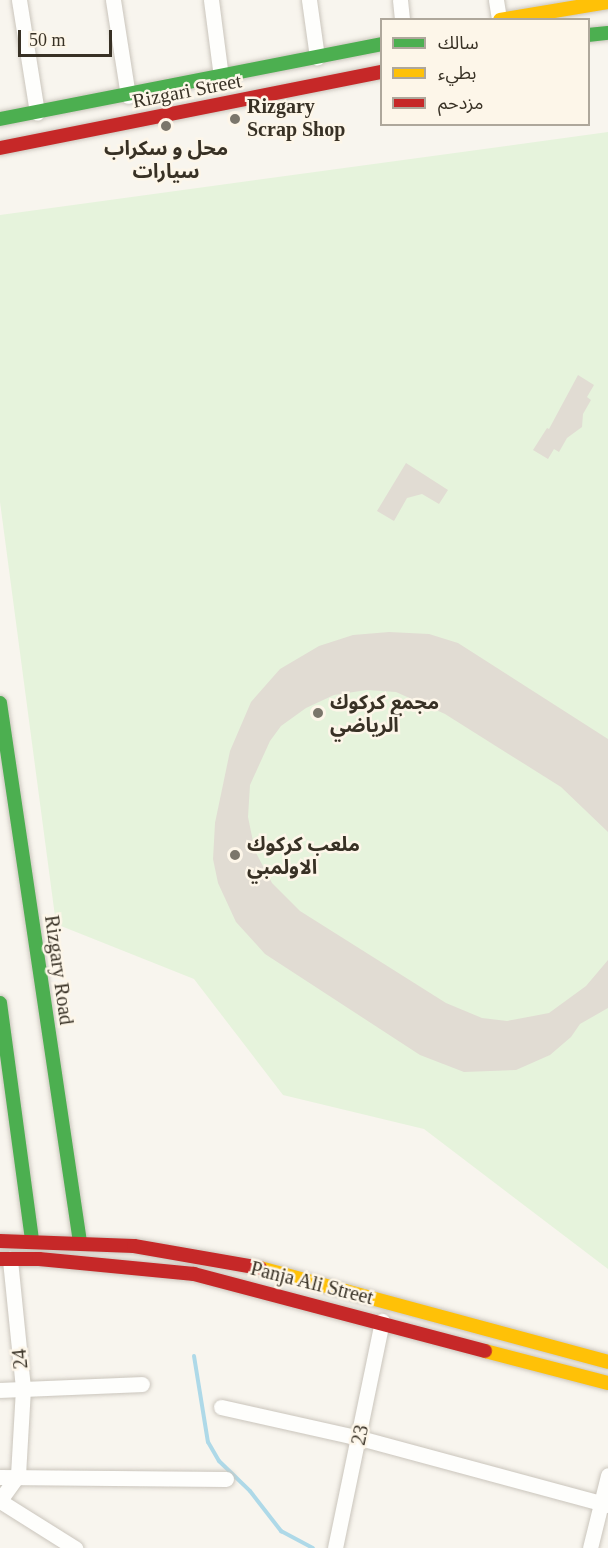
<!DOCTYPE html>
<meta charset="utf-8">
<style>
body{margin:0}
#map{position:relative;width:608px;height:1548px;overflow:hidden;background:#f8f5ee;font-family:"Times New Roman","Noto Sans Arabic",serif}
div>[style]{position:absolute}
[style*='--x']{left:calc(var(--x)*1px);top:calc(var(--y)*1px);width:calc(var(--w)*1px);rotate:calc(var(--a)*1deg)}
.green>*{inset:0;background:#e6f3dc}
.stream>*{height:4px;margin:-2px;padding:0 2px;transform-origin:2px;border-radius:2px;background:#aed9e8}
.building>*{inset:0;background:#e1dcd3}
.roads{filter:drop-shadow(0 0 2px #cac5bc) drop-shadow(0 0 2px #cac5bc)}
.street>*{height:15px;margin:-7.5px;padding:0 7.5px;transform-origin:7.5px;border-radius:7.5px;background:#fefefc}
.fast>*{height:14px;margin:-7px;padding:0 7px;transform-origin:7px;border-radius:7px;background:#4caf50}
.slow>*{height:14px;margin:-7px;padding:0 7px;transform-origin:7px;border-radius:7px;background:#ffc107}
.jam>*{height:14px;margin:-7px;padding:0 7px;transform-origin:7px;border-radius:7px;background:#c62828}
.dots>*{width:16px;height:16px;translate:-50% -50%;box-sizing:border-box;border:3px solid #fdf6e9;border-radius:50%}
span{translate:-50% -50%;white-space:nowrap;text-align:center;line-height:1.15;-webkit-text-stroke:5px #fdf6e9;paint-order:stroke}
.street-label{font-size:20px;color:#383125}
.poi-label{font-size:20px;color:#383125;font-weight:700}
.left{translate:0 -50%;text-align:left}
.legend{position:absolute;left:380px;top:18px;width:210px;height:108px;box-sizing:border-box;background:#fdf6e9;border:2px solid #aea79b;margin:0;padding:8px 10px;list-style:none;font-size:18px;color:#383125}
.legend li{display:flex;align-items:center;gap:12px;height:30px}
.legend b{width:30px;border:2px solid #aea79b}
.scale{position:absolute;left:18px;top:30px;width:94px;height:27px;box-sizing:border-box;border:3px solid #383125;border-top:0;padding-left:8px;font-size:18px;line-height:21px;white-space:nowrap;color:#383125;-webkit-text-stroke:4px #fdf6e9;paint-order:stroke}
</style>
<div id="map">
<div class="green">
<div style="clip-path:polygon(608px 132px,608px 1269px,424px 1129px,283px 1095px,194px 979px,56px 924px,0 502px,0 215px)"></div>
</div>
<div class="stream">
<div style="--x:194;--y:1356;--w:87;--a:80.8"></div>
<div style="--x:208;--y:1442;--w:22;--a:60"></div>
<div style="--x:219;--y:1461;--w:43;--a:44.1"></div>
<div style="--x:250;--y:1491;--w:51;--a:52.2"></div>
<div style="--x:281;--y:1531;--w:36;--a:28"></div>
</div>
<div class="building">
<div style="clip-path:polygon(578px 375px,594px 385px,587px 397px,591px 400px,583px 414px,582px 427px,567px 438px,559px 452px,554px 449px,548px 459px,533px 450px,547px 428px,549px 429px)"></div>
<div style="clip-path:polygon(406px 463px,448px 490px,439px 504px,422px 494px,407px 498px,394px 521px,377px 511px)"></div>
<div style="clip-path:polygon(389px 632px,429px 634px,458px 643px,608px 739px,608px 832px,561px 787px,445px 714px,396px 692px,367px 690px,334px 695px,306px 708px,281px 726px,270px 741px,250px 785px,248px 817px,255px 851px,272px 883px,300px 911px,446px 1003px,482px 1018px,507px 1021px,549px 1013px,586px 986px,608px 960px,608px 1008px,580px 1024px,571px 1037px,550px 1055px,516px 1070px,464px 1072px,420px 1055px,265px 954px,236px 922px,218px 883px,213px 859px,215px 823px,230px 751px,251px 702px,280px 669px,319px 646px,353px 635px)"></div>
</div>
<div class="roads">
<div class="street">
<div style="--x:19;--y:0;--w:114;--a:80.9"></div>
<div style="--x:113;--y:0;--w:97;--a:81.1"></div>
<div style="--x:211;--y:0;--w:78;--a:82.6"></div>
<div style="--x:309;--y:0;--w:58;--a:82"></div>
<div style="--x:400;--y:0;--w:20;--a:84"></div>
<div style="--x:496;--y:0;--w:20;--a:81"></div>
<div style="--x:0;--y:1390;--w:142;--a:-2.4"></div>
<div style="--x:221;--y:1407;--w:142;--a:12.6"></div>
<div style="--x:360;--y:1438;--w:257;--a:15.1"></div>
<div style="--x:0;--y:1477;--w:226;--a:0.5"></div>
<div style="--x:0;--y:1500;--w:31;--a:-54"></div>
<div style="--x:18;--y:1475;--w:87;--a:-86.7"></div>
<div style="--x:23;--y:1388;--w:130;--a:-95.8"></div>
<div style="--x:0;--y:1501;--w:89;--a:32.1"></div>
<div style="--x:335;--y:1548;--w:232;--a:-78.3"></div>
<div style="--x:590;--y:1548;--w:75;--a:-76.1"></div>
</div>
<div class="fast">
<div style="--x:588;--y:35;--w:20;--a:-6"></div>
<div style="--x:0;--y:119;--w:389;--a:-11.1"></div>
<div style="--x:0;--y:703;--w:545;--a:81.56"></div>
<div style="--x:0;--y:1003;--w:240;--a:82.3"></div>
</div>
<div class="slow">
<div style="--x:500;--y:20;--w:109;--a:-9.5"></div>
<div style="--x:260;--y:1268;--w:360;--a:15.1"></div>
<div style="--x:485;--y:1351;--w:127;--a:14.6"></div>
</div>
<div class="jam">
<div style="--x:0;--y:148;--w:389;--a:-11.3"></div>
<div style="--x:0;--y:1241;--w:134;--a:2.1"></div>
<div style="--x:134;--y:1246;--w:128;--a:9.9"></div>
<div style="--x:0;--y:1259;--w:39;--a:0"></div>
<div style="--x:39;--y:1259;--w:156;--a:5.5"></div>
<div style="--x:194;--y:1274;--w:301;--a:14.8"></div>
</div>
</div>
<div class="dots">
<div style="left:235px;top:119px;background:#7b766b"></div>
<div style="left:166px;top:126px;background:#7b766b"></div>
<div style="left:318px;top:713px;background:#7b766b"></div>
<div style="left:235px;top:855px;background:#7b766b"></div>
</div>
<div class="street-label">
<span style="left:187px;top:91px;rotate:-11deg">Rizgari Street</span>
<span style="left:59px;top:970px;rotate:82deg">Rizgary Road</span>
<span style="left:312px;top:1283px;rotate:14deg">Panja Ali Street</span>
<span style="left:20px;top:1359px;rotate:-96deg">24</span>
<span style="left:360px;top:1435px;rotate:-78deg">23</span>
</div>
<div class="poi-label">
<span class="left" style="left:247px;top:118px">Rizgary<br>Scrap Shop</span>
<span style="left:166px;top:160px">محل و سكراب<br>سيارات</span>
<span class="left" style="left:330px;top:714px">مجمع كركوك<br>الرياضي</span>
<span class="left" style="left:247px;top:856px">ملعب كركوك<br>الاولمبي</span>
</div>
<ul class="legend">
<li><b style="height:8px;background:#4caf50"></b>سالك</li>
<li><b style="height:8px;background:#ffc107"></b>بطيء</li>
<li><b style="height:8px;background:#c62828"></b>مزدحم</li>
</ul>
<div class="scale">50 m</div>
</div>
